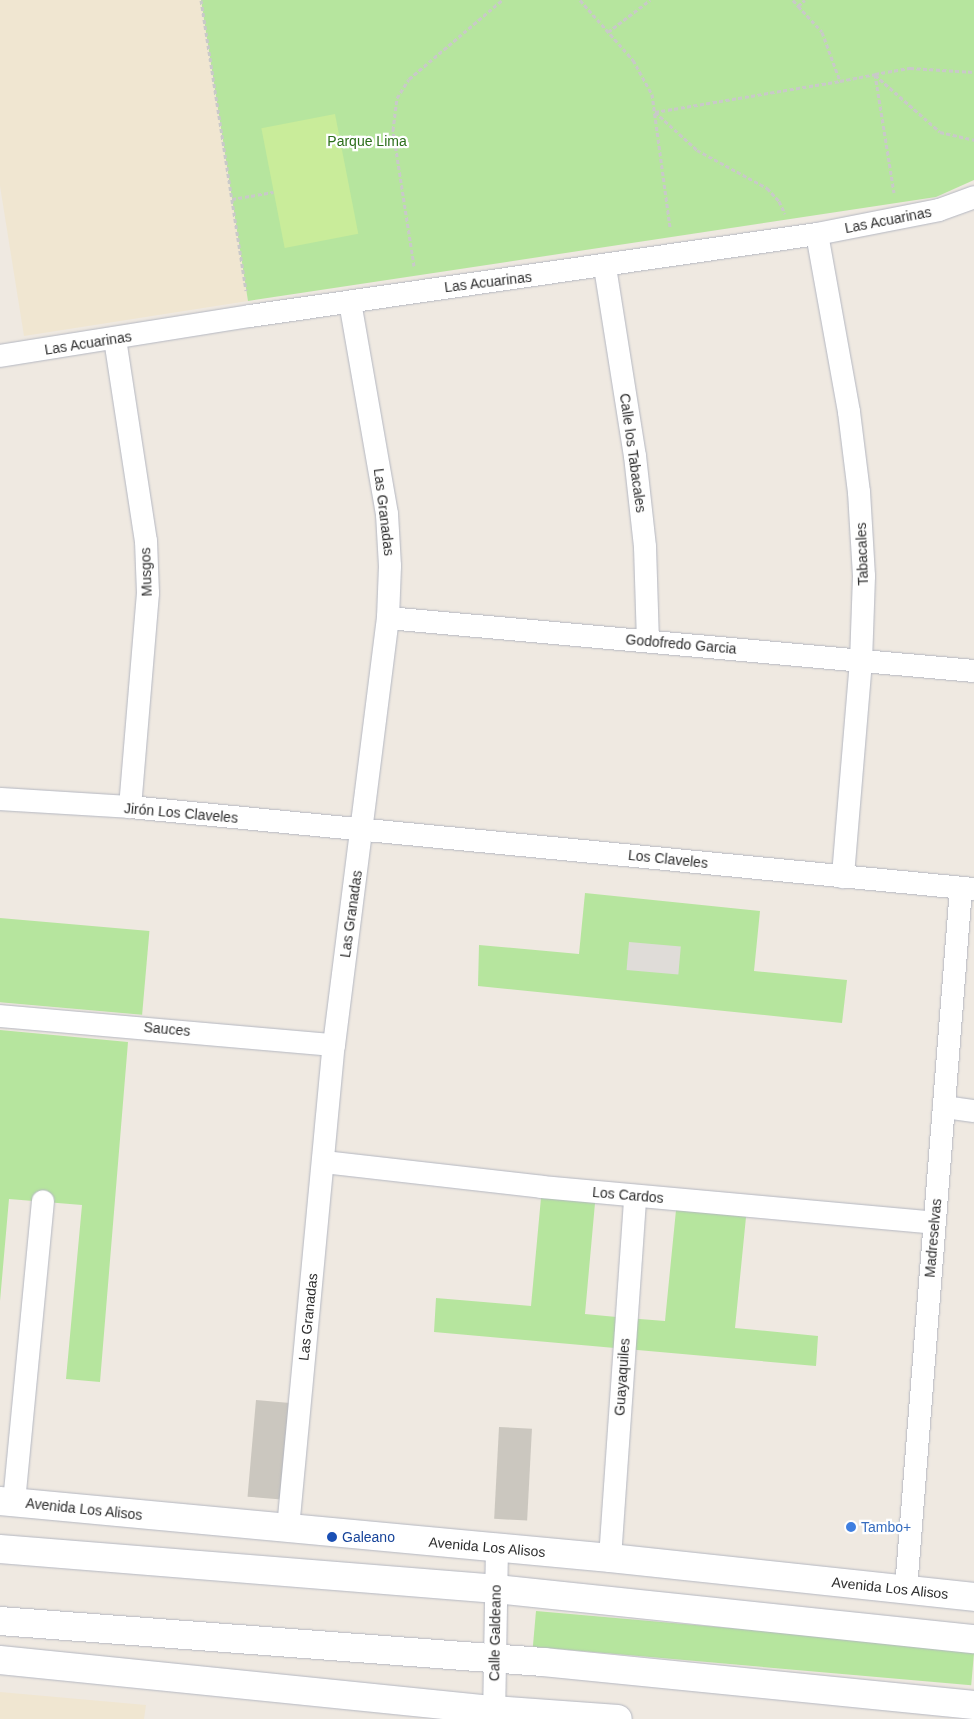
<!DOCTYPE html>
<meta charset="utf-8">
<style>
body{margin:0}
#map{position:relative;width:974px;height:1719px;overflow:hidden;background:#efe9e1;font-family:Helvetica,sans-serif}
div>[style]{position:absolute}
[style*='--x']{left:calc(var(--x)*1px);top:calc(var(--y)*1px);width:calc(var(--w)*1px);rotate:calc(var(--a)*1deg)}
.education>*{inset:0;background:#f0e6d1}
.green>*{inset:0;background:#b6e59e;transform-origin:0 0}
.pitch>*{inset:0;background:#c9ec9a;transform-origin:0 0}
.plaza>*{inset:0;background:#dfdcd8;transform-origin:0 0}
.building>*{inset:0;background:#cbc7bf;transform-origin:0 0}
.path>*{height:3px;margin-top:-1.5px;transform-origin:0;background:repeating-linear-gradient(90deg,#c9c9c9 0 4px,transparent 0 6.5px)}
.roads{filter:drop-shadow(0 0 1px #b4b7c1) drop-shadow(0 0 1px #b4b7c1)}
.street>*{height:22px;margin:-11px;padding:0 11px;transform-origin:11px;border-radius:11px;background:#fff}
.secondary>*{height:28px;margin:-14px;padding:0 14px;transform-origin:14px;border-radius:14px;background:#fff}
.dots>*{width:14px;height:14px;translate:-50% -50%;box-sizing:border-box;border:2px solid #fff;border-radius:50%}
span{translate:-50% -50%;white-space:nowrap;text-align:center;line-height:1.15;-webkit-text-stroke:4.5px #fff;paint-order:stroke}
.park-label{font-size:14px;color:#2c6e1b}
.street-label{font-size:14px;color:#2e2e2e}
.shop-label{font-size:14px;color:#366cbe}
.left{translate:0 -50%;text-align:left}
.transit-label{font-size:14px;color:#164399}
</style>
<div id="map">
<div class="education">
<div style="clip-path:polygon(0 0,201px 0,248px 301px,24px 336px,0 186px)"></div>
<div style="clip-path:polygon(0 1692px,146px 1705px,144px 1719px,0 1719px)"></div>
</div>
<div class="green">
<div style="clip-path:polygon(201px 0,974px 0,974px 180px,936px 197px,248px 301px)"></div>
<div style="clip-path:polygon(585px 893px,760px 911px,754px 971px,847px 980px,842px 1023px,478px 986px,479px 945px,579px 954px)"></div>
<div style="left:0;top:918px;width:150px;height:84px;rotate:5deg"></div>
<div style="clip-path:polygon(0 1030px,128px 1042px,100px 1382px,66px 1379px,82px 1205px,9px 1199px,0 1301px)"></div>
<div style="clip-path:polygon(542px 1187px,596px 1192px,585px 1314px,627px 1318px,665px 1321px,677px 1200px,747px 1207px,735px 1328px,818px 1336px,816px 1366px,434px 1332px,436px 1298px,531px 1306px)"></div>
<div style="left:536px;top:1611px;width:440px;height:36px;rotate:5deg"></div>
</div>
<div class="pitch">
<div style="left:335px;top:114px;width:122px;height:75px;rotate:79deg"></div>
</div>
<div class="plaza">
<div style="left:629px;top:942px;width:52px;height:28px;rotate:5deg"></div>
</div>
<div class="building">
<div style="left:256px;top:1400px;width:34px;height:97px;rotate:5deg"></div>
<div style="left:499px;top:1427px;width:33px;height:92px;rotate:3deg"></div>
</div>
<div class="path">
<div style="--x:201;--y:0;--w:294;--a:81.2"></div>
<div style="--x:580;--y:0;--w:80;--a:48.5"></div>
<div style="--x:633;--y:60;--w:39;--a:61"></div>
<div style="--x:652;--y:94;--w:135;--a:82.3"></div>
<div style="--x:793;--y:0;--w:8;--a:50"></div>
<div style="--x:798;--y:6;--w:9;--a:-41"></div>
<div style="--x:798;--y:6;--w:35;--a:47"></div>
<div style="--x:822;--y:32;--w:52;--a:69.8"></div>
<div style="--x:840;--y:81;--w:36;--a:-11"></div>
<div style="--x:875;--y:74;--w:120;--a:80.9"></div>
<div style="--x:608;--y:32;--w:53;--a:-37.3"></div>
<div style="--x:875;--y:74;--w:36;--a:-10"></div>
<div style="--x:910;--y:68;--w:64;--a:3.6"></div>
<div style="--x:875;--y:75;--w:86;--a:41.2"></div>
<div style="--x:940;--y:132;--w:35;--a:13"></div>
<div style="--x:655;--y:112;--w:188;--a:-9.5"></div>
<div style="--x:655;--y:112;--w:57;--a:42.1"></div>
<div style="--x:697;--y:150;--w:80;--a:28.5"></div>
<div style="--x:767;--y:188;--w:18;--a:47"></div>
<div style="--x:779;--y:201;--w:14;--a:65"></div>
<div style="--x:232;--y:199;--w:42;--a:-9.7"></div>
<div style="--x:414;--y:266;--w:138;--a:-98.8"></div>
<div style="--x:393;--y:130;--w:32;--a:-83"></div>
<div style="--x:397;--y:98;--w:22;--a:-58"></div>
<div style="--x:409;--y:79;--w:122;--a:-40.3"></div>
</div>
<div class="roads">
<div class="street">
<div style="--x:817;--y:234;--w:181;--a:79.8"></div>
<div style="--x:849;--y:412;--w:81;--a:82.9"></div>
<div style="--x:859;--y:492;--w:84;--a:86.6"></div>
<div style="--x:864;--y:576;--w:85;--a:92"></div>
<div style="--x:861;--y:661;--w:217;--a:94.8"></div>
<div style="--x:605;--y:267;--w:191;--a:81"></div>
<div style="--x:635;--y:456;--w:92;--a:83.7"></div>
<div style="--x:645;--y:547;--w:93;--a:88.2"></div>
<div style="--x:115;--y:339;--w:204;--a:81.3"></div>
<div style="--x:146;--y:541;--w:52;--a:87.8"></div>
<div style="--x:148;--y:593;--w:215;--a:94.8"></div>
<div style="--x:0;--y:356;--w:253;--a:-9.1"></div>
<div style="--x:250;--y:316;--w:573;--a:-8.23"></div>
<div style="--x:817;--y:234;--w:124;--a:-11.1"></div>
<div style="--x:939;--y:210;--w:37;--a:-20"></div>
<div style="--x:388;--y:618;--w:588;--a:5.17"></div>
<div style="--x:0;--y:799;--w:130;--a:3.5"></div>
<div style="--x:130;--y:807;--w:848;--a:5.55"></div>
<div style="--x:0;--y:1016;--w:335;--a:5"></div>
<div style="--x:944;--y:1107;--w:30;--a:8"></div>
<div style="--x:324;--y:1162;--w:219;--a:6.5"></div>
<div style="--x:542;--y:1187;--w:394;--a:5.2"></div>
<div style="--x:14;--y:1502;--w:302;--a:-84.5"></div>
<div style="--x:288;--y:1528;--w:485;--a:-84.6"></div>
<div style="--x:334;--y:1045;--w:430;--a:-82.8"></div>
<div style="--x:388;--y:618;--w:52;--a:-87.8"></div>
<div style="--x:390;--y:566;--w:52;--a:-93.3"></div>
<div style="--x:387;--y:514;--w:214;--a:-99.9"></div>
<div style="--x:610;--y:1558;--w:363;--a:-86"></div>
<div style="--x:906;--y:1589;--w:703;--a:-85.51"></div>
<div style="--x:494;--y:1719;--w:171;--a:-89"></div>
</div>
<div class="secondary">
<div style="--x:0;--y:1501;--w:613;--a:5.34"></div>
<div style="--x:610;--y:1558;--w:366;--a:6.1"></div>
<div style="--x:0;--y:1549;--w:498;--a:4.6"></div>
<div style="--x:496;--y:1589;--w:481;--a:6"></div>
<div style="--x:0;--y:1621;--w:545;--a:4.32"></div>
<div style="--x:543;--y:1662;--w:433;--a:5.7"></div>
<div style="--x:0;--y:1660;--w:496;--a:5.8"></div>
<div style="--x:493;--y:1710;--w:125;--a:4.1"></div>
</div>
</div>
<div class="dots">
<div style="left:851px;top:1527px;background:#3f7fe0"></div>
<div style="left:332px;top:1537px;background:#1a4fb4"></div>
</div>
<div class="park-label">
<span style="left:367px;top:141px">Parque Lima</span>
</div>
<div class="street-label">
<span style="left:888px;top:220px;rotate:-11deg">Las Acuarinas</span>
<span style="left:488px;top:282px;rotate:-7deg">Las Acuarinas</span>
<span style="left:88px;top:343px;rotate:-9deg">Las Acuarinas</span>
<span style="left:633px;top:453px;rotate:82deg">Calle los Tabacales</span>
<span style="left:384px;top:512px;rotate:83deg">Las Granadas</span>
<span style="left:862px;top:554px;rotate:-92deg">Tabacales</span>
<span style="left:146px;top:572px;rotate:-92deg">Musgos</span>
<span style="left:681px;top:644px;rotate:5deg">Godofredo Garcia</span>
<span style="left:181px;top:813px;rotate:5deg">Jirón Los Claveles</span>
<span style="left:668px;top:859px;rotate:6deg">Los Claveles</span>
<span style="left:351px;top:914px;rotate:-82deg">Las Granadas</span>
<span style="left:167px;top:1029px;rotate:5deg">Sauces</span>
<span style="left:628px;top:1195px;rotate:5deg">Los Cardos</span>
<span style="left:933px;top:1238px;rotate:-85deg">Madreselvas</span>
<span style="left:308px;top:1317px;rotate:-84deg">Las Granadas</span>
<span style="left:622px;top:1377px;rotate:-86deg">Guayaquiles</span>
<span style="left:84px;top:1509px;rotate:6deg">Avenida Los Alisos</span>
<span style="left:487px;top:1547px;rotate:5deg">Avenida Los Alisos</span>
<span style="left:890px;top:1588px;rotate:6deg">Avenida Los Alisos</span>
<span style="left:495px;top:1633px;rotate:-89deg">Calle Galdeano</span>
</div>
<div class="shop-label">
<span class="left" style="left:861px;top:1527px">Tambo+</span>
</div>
<div class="transit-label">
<span class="left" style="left:342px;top:1537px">Galeano</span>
</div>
</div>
